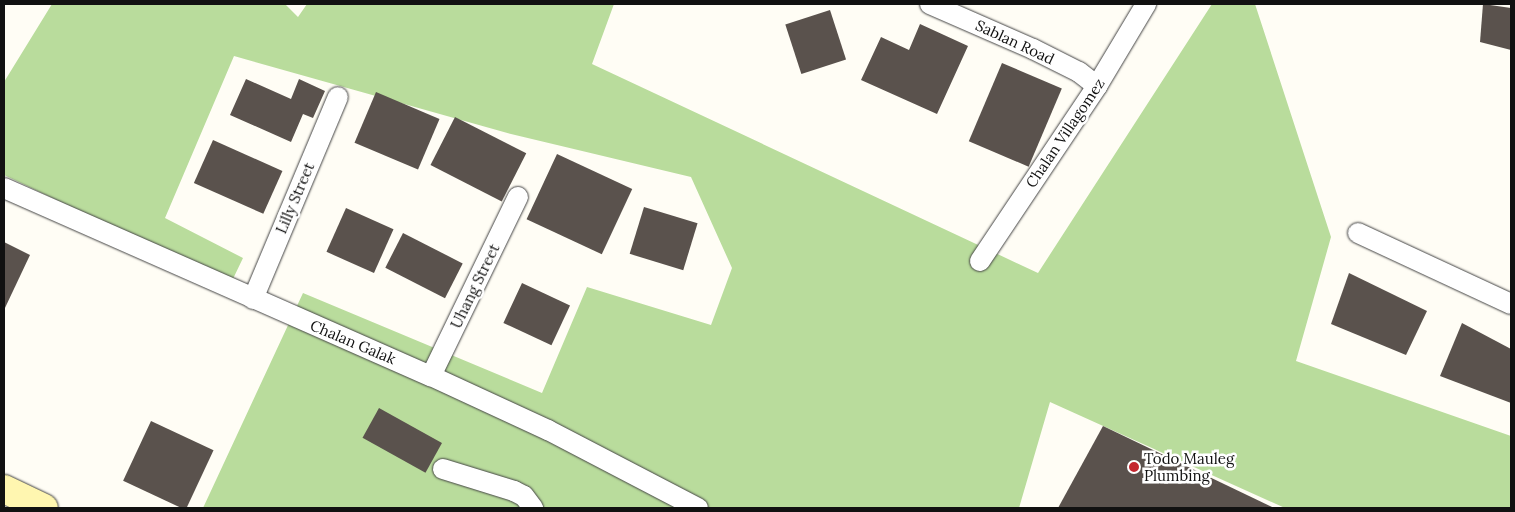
<!DOCTYPE html>
<style>
body{margin:0}
#map{position:relative;width:1515px;height:512px;overflow:hidden;background:#fffdf5;font-family:Lora,serif}
div>[style]{position:absolute}
[style*='--x']{left:calc(var(--x)*1px);top:calc(var(--y)*1px);width:calc(var(--w)*1px);rotate:calc(var(--a)*1deg)}
.forest>*{inset:0;background:#b9dc9c}
.building>*{inset:0;background:#5a524d;transform-origin:0 0}
.roads{filter:drop-shadow(0 0 1px #444) drop-shadow(0 0 1px #444)}
.street>*{height:20px;margin:-10px;padding:0 10px;transform-origin:10px;border-radius:10px;background:#fff}
.secondary>*{height:28px;margin:-14px;padding:0 14px;transform-origin:14px;border-radius:14px;background:#fff6b0}
.dots>*{width:14px;height:14px;translate:-50% -50%;box-sizing:border-box;border:2px solid #fff;border-radius:50%}
span{translate:-50% -50%;white-space:nowrap;text-align:center;line-height:1.15;-webkit-text-stroke:5px #fff;paint-order:stroke}
.street-label{font-size:15px;color:#111}
.poi-label{font-size:15px;color:#111}
.left{translate:0 -50%;text-align:left}
.frame{position:absolute;inset:0;border:5px solid #111;pointer-events:none}
</style>
<div id="map">
<div class="forest">
<div style="clip-path:polygon(52px 4px,285px 4px,298px 17px,307px 4px,614px 4px,592px 64px,1038px 273px,1212px 4px,1255px 4px,1331px 237px,1296px 361px,1511px 436px,1511px 508px,1285px 508px,1050px 402px,1019px 508px,203px 508px,303px 293px,542px 393px,587px 287px,711px 325px,732px 268px,691px 177px,511px 134px,234px 56px,165px 218px,243px 258px,231px 283px,4px 175px,4px 82px)"></div>
</div>
<div class="building">
<div style="clip-path:polygon(1483px 4px,1511px 8px,1511px 50px,1480px 42px)"></div>
<div style="left:830px;top:10px;width:52px;height:47px;rotate:72deg"></div>
<div style="clip-path:polygon(920px 24px,968px 46px,937px 114px,861px 80px,881px 37px,909px 50px)"></div>
<div style="left:1002px;top:63px;width:65px;height:85px;rotate:23deg"></div>
<div style="clip-path:polygon(246px 79px,291px 99px,299px 79px,325px 91px,313px 118px,303px 114px,291px 142px,230px 115px)"></div>
<div style="left:376px;top:92px;width:69px;height:55px;rotate:23deg"></div>
<div style="left:455px;top:117px;width:80px;height:54px;rotate:27deg"></div>
<div style="left:213px;top:140px;width:76px;height:47px;rotate:24deg"></div>
<div style="left:557px;top:154px;width:83px;height:72px;rotate:25deg"></div>
<div style="left:644px;top:207px;width:56px;height:49px;rotate:17deg"></div>
<div style="left:346px;top:208px;width:52px;height:48px;rotate:24deg"></div>
<div style="left:403px;top:233px;width:67px;height:39px;rotate:27deg"></div>
<div style="clip-path:polygon(4px 242px,30px 255px,4px 310px)"></div>
<div style="clip-path:polygon(1349px 273px,1427px 311px,1406px 355px,1331px 324px)"></div>
<div style="left:522px;top:283px;width:53px;height:44px;rotate:25deg"></div>
<div style="clip-path:polygon(1462px 323px,1511px 349px,1511px 403px,1440px 376px)"></div>
<div style="left:379px;top:408px;width:72px;height:34px;rotate:29deg"></div>
<div style="left:151px;top:421px;width:69px;height:66px;rotate:25deg"></div>
<div style="clip-path:polygon(1103px 426px,1274px 508px,1058px 508px)"></div>
</div>
<div class="roads">
<div class="street">
<div style="--x:930;--y:4;--w:112;--a:23.6"></div>
<div style="--x:1033;--y:49;--w:51;--a:26.6"></div>
<div style="--x:1079;--y:72;--w:23;--a:38"></div>
<div style="--x:4;--y:188;--w:467;--a:23.8"></div>
<div style="--x:431;--y:376;--w:129;--a:24.8"></div>
<div style="--x:548;--y:430;--w:169;--a:27.5"></div>
<div style="--x:1358;--y:233;--w:169;--a:24.9"></div>
<div style="--x:980;--y:261;--w:211;--a:-56.2"></div>
<div style="--x:1097;--y:86;--w:96;--a:-59.1"></div>
<div style="--x:253;--y:299;--w:219;--a:-67.2"></div>
<div style="--x:431;--y:376;--w:199;--a:-64.1"></div>
<div style="--x:443;--y:469;--w:74;--a:17.2"></div>
<div style="--x:514;--y:491;--w:11;--a:27"></div>
<div style="--x:524;--y:496;--w:15;--a:53"></div>
</div>
<div class="secondary">
<div style="--x:4;--y:489;--w:44;--a:25.4"></div>
</div>
</div>
<div class="dots">
<div style="left:1134px;top:467px;background:#c4262e"></div>
</div>
<div class="street-label">
<span style="left:1015px;top:42px;rotate:25deg">Sablan Road</span>
<span style="left:1065px;top:133px;rotate:-56deg">Chalan Villagomez</span>
<span style="left:295px;top:198px;rotate:-67deg">Lilly Street</span>
<span style="left:475px;top:286px;rotate:-64deg">Uhang Street</span>
<span style="left:353px;top:342px;rotate:23deg">Chalan Galak</span>
</div>
<div class="poi-label">
<span class="left" style="left:1144px;top:467px">Todo Mauleg<br>Plumbing</span>
</div>
<div class="frame"></div>
</div>
